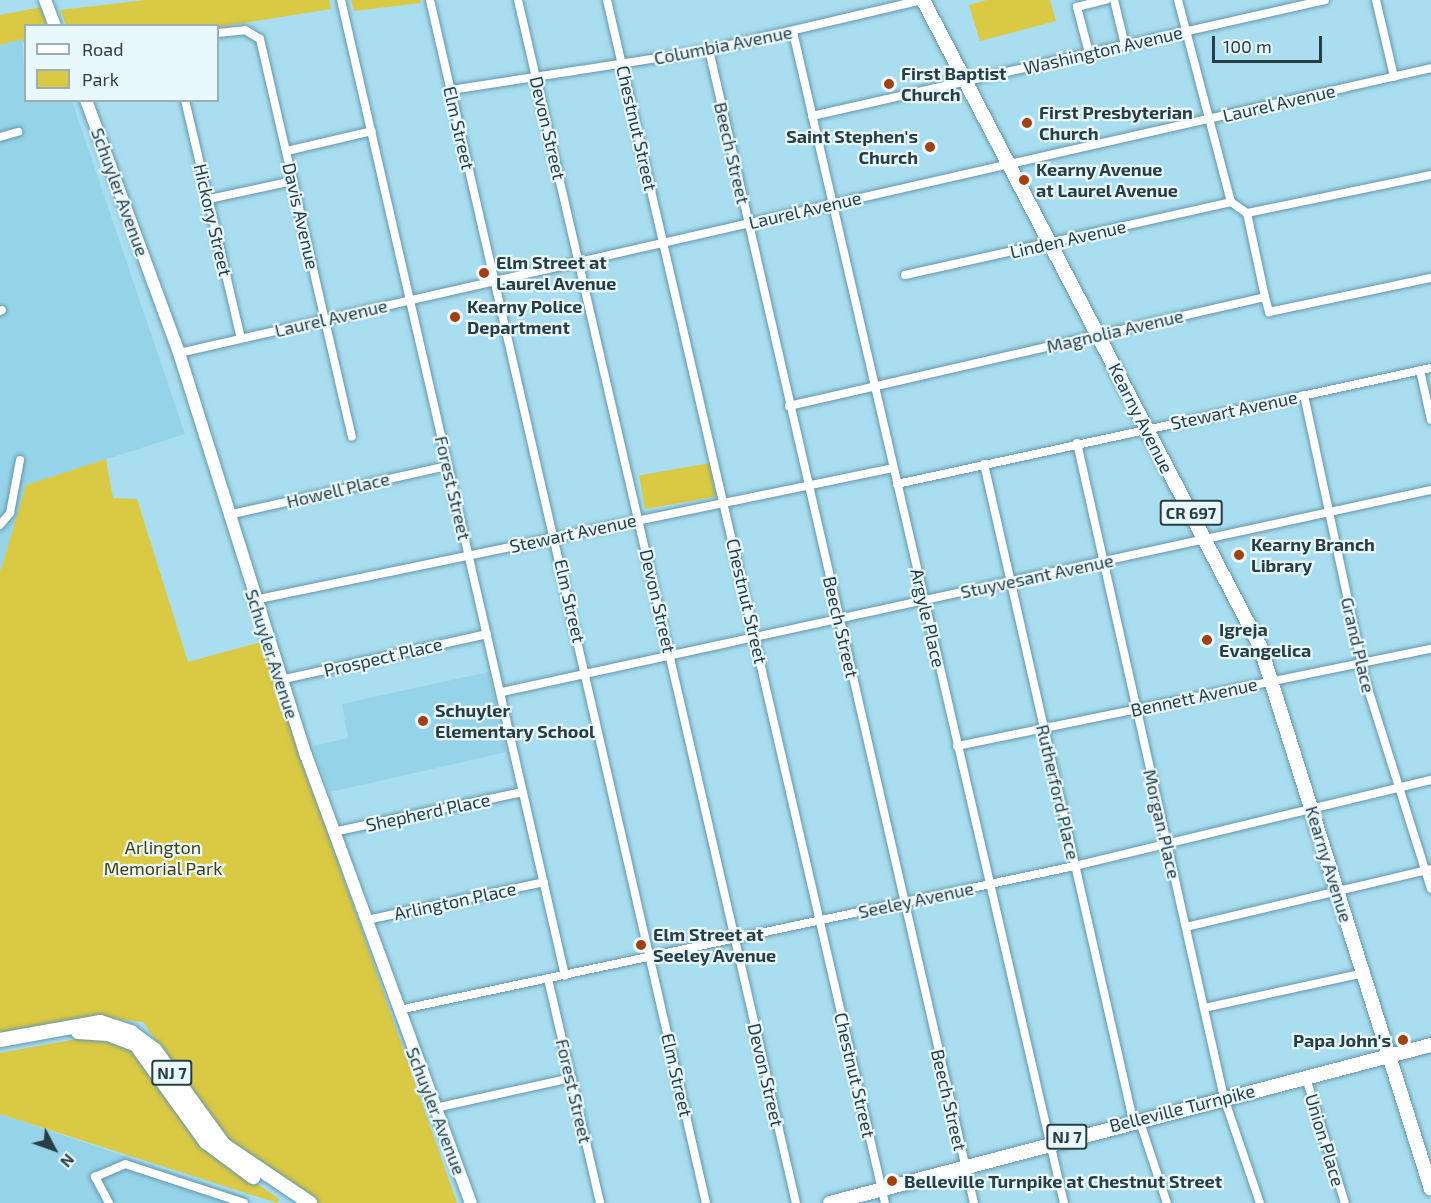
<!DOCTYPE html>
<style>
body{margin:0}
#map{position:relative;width:1431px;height:1203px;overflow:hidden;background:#a9ddf0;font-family:"Exo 2",sans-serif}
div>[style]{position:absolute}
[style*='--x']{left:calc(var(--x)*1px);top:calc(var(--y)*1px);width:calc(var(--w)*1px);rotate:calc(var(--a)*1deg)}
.built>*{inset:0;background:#95d3e9}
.green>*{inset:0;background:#dac942;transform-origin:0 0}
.roads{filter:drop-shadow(0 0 2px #6497a8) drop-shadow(0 0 2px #6497a8)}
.minor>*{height:8px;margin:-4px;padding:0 4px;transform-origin:4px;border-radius:4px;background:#fff}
.secondary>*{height:12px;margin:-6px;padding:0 6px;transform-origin:6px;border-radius:6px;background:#fff}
.primary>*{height:14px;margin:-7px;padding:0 7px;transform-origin:7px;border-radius:7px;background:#fff}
.dots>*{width:16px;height:16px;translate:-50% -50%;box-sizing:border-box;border:3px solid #e8f8fd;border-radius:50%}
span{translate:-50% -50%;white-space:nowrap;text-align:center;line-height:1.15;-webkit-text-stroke:4.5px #e8f8fd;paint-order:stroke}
.shield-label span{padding:2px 4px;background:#e8f8fd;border:2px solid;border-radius:4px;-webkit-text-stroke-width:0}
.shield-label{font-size:16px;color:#283e45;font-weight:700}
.street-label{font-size:18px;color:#283e45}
.poi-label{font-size:18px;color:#283e45;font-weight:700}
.left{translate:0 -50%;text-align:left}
.right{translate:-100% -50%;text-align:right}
.park-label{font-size:18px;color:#453e02}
.legend{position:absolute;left:24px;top:24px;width:195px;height:78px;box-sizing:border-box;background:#e8f8fd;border:2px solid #9baeb3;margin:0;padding:8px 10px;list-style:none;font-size:18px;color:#283e45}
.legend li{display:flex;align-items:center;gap:12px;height:30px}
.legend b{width:30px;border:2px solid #9baeb3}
.north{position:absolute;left:24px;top:1119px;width:60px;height:60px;-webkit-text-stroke:4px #e8f8fd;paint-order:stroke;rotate:131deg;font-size:16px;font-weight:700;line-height:24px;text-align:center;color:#283e45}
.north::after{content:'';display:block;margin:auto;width:21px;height:27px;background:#283e45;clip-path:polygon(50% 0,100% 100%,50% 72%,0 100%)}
.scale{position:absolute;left:1212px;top:36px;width:110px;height:27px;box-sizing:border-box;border:3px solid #283e45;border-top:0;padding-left:8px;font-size:18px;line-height:21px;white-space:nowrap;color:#283e45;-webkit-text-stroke:4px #e8f8fd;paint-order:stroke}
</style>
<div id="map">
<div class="built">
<div style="clip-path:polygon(22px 39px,26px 100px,72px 101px,185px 434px,26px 485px,0 573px,0 45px)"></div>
<div style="clip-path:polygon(488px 672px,507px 752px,330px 792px,313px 746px,348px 738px,342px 704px)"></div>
<div style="clip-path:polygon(0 1114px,246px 1197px,248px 1203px,0 1203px)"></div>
</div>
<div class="green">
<div style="clip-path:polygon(146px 0,329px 0,331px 9px,218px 27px,66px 25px,60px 10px)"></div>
<div style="clip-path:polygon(351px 0,420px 0,421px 3px,354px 11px)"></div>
<div style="clip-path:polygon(987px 0,1050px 0,1056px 21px,980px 41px,969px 5px)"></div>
<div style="clip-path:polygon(42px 7px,46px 25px,26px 26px,25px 45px,22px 39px,0 45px,0 15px)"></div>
<div style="clip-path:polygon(106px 459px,113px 498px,137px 499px,188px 662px,261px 642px,457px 1203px,316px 1203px,228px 1144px,143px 1022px,103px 1018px,0 1034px,0 573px,26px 485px)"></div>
<div style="left:710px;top:463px;width:34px;height:72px;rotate:80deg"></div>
<div style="clip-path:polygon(93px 1036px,141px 1054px,208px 1150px,279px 1199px,277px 1203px,0 1114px,0 1053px)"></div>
</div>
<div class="roads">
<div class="minor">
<div style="--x:341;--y:0;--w:1001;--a:77.07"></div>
<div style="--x:430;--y:0;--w:1234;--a:77.08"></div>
<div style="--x:518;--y:0;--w:1235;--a:76.99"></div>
<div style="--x:607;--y:0;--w:1235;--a:76.99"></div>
<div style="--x:1114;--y:0;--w:46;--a:76.3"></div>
<div style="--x:1178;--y:0;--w:209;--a:75.3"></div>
<div style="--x:1231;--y:202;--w:19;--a:35"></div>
<div style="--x:1247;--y:213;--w:86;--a:77.9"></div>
<div style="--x:1376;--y:0;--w:79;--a:76.8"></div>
<div style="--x:793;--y:32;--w:1202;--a:76.97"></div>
<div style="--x:218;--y:33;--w:27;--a:-6"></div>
<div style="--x:245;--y:30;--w:17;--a:31"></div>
<div style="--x:260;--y:39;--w:408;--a:77"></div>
<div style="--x:709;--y:50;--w:1183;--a:77.06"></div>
<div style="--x:1089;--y:53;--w:48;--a:-104.6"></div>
<div style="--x:1077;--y:7;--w:30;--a:-14"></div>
<div style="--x:451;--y:90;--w:261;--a:-8.8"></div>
<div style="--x:709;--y:50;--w:220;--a:-13.2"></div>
<div style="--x:185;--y:100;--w:245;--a:76.8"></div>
<div style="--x:812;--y:116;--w:526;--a:-12.74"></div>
<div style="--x:0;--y:137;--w:19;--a:-16"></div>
<div style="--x:287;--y:151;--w:87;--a:-13.2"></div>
<div style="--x:209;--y:199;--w:86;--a:-12.1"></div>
<div style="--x:1247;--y:213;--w:188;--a:-11.7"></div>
<div style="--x:905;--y:275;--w:334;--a:-12.6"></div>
<div style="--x:0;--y:311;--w:2;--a:-27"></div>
<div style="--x:179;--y:353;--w:1284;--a:-12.82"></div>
<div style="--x:1420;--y:370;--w:51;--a:77.6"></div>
<div style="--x:1304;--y:395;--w:287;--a:77.9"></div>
<div style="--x:1364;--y:676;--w:223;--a:72.5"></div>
<div style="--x:789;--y:406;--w:488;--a:-12.9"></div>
<div style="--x:1265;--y:297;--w:16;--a:75"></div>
<div style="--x:1269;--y:312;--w:166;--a:-11.9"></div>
<div style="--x:1077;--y:443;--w:671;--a:77.35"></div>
<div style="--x:1224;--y:1098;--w:111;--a:71.1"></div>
<div style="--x:984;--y:464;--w:673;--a:77.2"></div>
<div style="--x:897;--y:484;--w:546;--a:-12.26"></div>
<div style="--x:228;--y:515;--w:225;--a:-12.6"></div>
<div style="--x:0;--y:525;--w:16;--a:-50"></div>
<div style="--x:10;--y:513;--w:54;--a:-79.3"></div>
<div style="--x:254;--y:600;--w:652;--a:-11.67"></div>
<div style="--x:280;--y:680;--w:212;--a:-12.5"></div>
<div style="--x:502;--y:692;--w:951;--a:-12.27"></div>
<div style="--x:957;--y:746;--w:484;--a:-11.6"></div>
<div style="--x:333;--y:832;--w:194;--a:-11.9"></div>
<div style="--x:367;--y:920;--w:181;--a:-12.1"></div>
<div style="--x:1186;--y:927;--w:252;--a:-13.3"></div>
<div style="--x:548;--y:979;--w:230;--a:76.9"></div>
<div style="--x:1204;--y:1008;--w:164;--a:-12.3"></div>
<div style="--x:399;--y:1010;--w:691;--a:-12.03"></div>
<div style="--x:1075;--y:866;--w:366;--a:-13.6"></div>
<div style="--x:1306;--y:1078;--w:131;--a:72.7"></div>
<div style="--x:435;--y:1108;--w:140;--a:-12.4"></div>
<div style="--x:1139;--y:1119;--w:89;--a:71.6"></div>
<div style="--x:109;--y:1203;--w:30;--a:-118"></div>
<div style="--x:95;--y:1177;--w:33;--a:-23"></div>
<div style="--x:125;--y:1164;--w:125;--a:18.1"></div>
</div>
<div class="secondary">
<div style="--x:45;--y:0;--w:28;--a:69"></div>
<div style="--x:86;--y:100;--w:270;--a:69.8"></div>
<div style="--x:179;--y:353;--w:422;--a:72.5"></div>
<div style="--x:306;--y:755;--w:477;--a:69.8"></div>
</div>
<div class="primary">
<div style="--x:923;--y:0;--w:729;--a:62.45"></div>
<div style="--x:1260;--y:646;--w:569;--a:72.52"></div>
<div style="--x:78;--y:1032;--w:30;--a:4"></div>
<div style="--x:108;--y:1034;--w:30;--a:21"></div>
<div style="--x:136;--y:1045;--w:120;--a:54.2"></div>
<div style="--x:206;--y:1142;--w:59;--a:36.7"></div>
<div style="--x:0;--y:1040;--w:102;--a:-10.2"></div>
<div style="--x:100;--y:1022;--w:33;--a:18"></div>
<div style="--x:131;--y:1032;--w:30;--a:37"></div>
<div style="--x:155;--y:1050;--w:117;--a:54"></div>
<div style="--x:224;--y:1145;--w:104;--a:34"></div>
<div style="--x:830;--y:1203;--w:621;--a:-14.73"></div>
</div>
</div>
<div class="dots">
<div style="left:889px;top:84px;background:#a4400e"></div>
<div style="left:1027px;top:123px;background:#a4400e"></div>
<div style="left:930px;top:147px;background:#a4400e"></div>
<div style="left:1024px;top:180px;background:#a4400e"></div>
<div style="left:484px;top:273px;background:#a4400e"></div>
<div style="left:455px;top:317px;background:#a4400e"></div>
<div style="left:1239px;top:555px;background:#a4400e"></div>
<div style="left:1207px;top:640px;background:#a4400e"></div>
<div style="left:423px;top:721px;background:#a4400e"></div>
<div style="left:641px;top:945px;background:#a4400e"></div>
<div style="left:1403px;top:1040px;background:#a4400e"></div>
<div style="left:892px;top:1181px;background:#a4400e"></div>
</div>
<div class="shield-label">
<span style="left:1191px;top:513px">CR 697</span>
<span style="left:172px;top:1073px">NJ 7</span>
<span style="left:1067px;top:1137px">NJ 7</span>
</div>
<div class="street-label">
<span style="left:723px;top:45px;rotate:-11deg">Columbia Avenue</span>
<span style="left:1103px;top:50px;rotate:-13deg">Washington Avenue</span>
<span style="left:1279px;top:103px;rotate:-13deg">Laurel Avenue</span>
<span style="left:459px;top:128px;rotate:77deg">Elm Street</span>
<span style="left:548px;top:128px;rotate:77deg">Devon Street</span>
<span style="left:637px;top:128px;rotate:77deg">Chestnut Street</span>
<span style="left:732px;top:153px;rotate:77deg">Beech Street</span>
<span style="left:120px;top:192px;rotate:70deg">Schuyler Avenue</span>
<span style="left:805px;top:210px;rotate:-13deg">Laurel Avenue</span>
<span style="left:301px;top:216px;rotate:77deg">Davis Avenue</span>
<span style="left:213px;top:220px;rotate:77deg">Hickory Street</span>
<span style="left:1068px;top:239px;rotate:-13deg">Linden Avenue</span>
<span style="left:331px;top:318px;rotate:-13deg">Laurel Avenue</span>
<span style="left:1115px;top:331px;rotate:-13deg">Magnolia Avenue</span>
<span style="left:1234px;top:410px;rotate:-12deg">Stewart Avenue</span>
<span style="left:1141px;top:418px;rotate:63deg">Kearny Avenue</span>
<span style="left:453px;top:488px;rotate:77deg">Forest Street</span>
<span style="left:338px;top:490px;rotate:-13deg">Howell Place</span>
<span style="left:573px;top:533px;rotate:-12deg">Stewart Avenue</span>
<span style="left:1037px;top:576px;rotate:-12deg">Stuyvesant Avenue</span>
<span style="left:570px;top:601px;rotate:77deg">Elm Street</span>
<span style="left:658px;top:601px;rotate:77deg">Devon Street</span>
<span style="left:747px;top:601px;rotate:77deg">Chestnut Street</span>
<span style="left:928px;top:618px;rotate:77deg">Argyle Place</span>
<span style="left:841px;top:627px;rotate:77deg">Beech Street</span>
<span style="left:1358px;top:645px;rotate:77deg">Grand Place</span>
<span style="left:272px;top:654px;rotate:72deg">Schuyler Avenue</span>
<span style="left:383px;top:657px;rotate:-13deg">Prospect Place</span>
<span style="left:1194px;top:697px;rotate:-12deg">Bennett Avenue</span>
<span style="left:1058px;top:792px;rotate:77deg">Rutherford Place</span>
<span style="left:428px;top:812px;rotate:-12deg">Shepherd Place</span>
<span style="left:1162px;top:824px;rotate:77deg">Morgan Place</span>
<span style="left:1329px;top:864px;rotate:73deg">Kearny Avenue</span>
<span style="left:916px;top:900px;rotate:-12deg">Seeley Avenue</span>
<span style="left:455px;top:901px;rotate:-12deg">Arlington Place</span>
<span style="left:677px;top:1075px;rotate:77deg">Elm Street</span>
<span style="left:766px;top:1075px;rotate:77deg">Devon Street</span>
<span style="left:855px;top:1075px;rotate:77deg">Chestnut Street</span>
<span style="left:574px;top:1091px;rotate:77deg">Forest Street</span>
<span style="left:949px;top:1100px;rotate:77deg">Beech Street</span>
<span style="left:1182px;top:1108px;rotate:-14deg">Belleville Turnpike</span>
<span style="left:436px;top:1111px;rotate:69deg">Schuyler Avenue</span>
<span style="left:1325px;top:1140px;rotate:73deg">Union Place</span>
</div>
<div class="poi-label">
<span class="left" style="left:901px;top:84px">First Baptist<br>Church</span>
<span class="left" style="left:1039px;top:123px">First Presbyterian<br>Church</span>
<span class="right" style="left:918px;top:147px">Saint Stephen's<br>Church</span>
<span class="left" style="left:1036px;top:180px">Kearny Avenue<br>at Laurel Avenue</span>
<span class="left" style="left:496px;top:273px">Elm Street at<br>Laurel Avenue</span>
<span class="left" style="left:467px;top:317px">Kearny Police<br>Department</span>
<span class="left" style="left:1251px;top:555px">Kearny Branch<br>Library</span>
<span class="left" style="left:1219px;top:640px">Igreja<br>Evangelica</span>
<span class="left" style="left:435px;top:721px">Schuyler<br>Elementary School</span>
<span class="left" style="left:653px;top:945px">Elm Street at<br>Seeley Avenue</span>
<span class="right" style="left:1391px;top:1040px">Papa John's</span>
<span class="left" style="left:904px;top:1181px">Belleville Turnpike at Chestnut Street</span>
</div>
<div class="park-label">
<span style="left:163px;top:858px">Arlington<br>Memorial Park</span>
</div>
<ul class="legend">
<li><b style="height:8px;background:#fff"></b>Road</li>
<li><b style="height:16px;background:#dac942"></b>Park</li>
</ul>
<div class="north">N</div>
<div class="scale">100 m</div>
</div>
